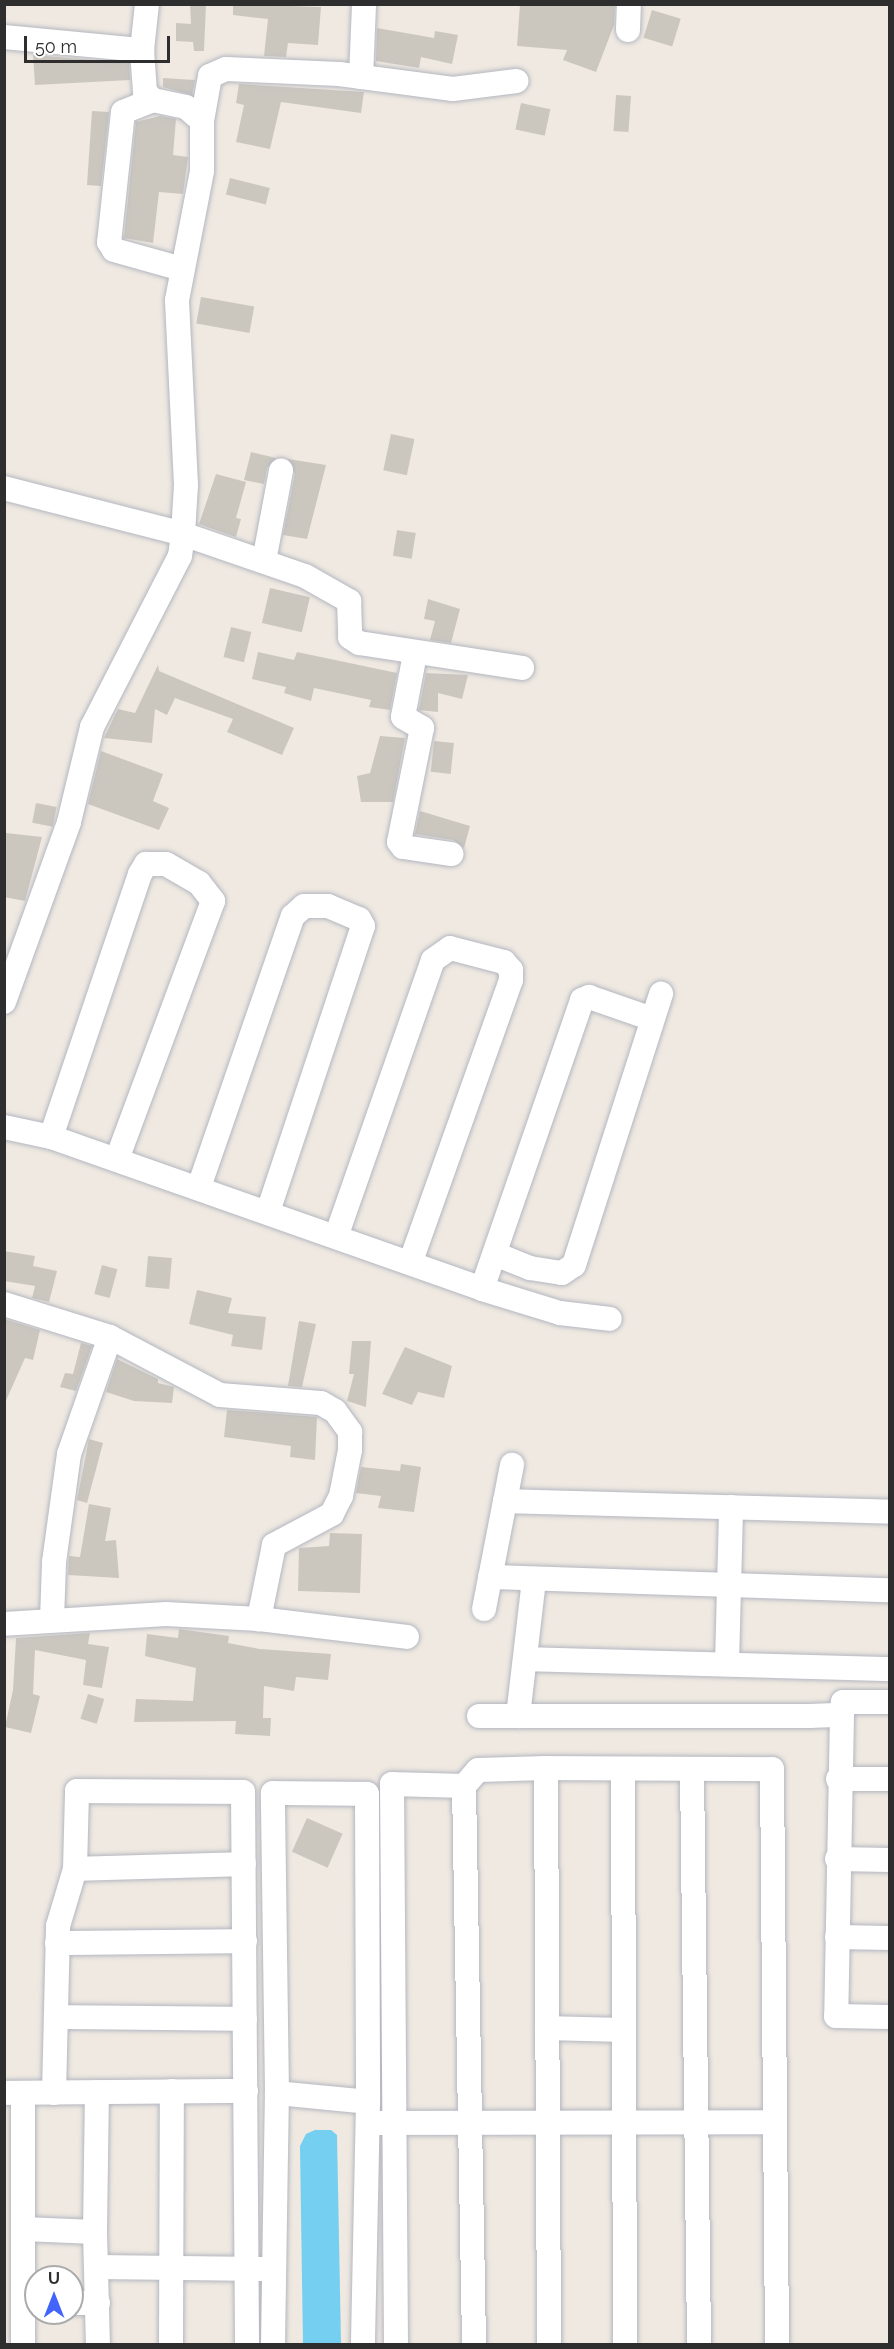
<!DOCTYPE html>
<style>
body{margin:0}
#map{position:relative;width:894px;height:2349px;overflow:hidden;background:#efe9e1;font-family:Raleway,sans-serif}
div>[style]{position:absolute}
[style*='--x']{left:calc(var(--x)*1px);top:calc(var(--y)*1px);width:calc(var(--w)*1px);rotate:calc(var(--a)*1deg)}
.water>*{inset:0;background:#75cff0}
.building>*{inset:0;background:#cbc7bf;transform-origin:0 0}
.roads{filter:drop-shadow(0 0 2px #b4b7c1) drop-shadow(0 0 2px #b4b7c1)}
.minor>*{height:24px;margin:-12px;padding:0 12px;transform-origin:12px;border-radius:12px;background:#fff}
span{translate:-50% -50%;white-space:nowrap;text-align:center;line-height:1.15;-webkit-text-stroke:5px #fff;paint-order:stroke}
.frame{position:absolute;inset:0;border:6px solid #2e2e2e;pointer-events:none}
.north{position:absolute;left:24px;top:2265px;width:60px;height:60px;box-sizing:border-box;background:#fff;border:2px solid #ababab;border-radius:50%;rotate:0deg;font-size:16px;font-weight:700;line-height:24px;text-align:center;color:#2e2e2e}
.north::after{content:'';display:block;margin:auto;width:21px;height:27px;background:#4264fb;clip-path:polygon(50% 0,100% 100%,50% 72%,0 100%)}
.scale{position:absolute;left:24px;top:36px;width:146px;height:27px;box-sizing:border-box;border:3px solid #2e2e2e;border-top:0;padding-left:8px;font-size:18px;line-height:21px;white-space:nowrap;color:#2e2e2e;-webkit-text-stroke:4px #fff;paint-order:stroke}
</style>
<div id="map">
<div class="water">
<div style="clip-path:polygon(315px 2130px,331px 2130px,337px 2135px,341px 2344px,303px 2344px,300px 2146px,306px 2134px)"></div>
</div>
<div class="building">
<div style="clip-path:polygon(190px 4px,206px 4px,204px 51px,194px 51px,193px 42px,176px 41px,176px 23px,191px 24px)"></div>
<div style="clip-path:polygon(233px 4px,321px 7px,318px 45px,288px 43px,286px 57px,264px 56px,268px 19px,233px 15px)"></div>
<div style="clip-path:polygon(520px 4px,615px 4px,614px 25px,596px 72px,563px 60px,567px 50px,517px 46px)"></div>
<div style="left:652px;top:10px;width:30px;height:29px;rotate:17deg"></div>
<div style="clip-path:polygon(377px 28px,434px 38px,435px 31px,458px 35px,452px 64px,421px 57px,419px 68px,376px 61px)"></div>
<div style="clip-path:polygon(33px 55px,129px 63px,130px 80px,35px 85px)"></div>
<div style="clip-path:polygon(163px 78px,195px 80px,192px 95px,163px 87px)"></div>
<div style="clip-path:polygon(239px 84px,364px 92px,361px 113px,281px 102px,270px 149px,236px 142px,244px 105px,236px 103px)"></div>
<div style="left:616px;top:95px;width:15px;height:36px;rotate:4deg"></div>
<div style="left:521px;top:103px;width:30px;height:27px;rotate:12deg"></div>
<div style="clip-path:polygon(92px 111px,109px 112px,101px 186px,87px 185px)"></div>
<div style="clip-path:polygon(160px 116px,176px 119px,173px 155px,188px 157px,183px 194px,159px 192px,153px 243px,124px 238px,136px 122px)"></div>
<div style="left:230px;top:178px;width:41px;height:17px;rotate:14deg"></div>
<div style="left:201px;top:297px;width:54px;height:27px;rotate:10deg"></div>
<div style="left:391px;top:434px;width:24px;height:37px;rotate:12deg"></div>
<div style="clip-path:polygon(251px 452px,276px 458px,267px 468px,264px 484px,244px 480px)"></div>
<div style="clip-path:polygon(288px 459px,326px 465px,307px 539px,283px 535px,295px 474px)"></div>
<div style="clip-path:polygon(216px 474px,246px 482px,236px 518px,241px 519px,236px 537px,199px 524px)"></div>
<div style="left:397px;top:530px;width:19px;height:26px;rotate:9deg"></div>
<div style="left:270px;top:588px;width:41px;height:36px;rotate:13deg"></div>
<div style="clip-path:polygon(428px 599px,460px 609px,451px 643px,430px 640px,435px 621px,424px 619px)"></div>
<div style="left:231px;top:627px;width:21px;height:31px;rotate:14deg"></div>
<div style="clip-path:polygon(258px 652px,294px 660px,297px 652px,397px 673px,390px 710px,369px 707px,371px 700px,314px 688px,311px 701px,284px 693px,286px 687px,252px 679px)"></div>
<div style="clip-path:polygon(158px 665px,159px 671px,294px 728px,282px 755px,227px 732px,233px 719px,175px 698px,167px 715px,155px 709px,152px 743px,104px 738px,118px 709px,135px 713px)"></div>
<div style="clip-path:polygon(426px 673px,468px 675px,462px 699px,438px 693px,438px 712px,419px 710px)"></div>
<div style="clip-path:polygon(380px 736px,405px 738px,393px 802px,361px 802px,357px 776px,370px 773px)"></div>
<div style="left:434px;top:741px;width:20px;height:31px;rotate:6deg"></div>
<div style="clip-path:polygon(101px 751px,163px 774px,153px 801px,169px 808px,159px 830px,88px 804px)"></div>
<div style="left:36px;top:803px;width:21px;height:20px;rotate:11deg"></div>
<div style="clip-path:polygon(420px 811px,470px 826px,464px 848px,453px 840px,415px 834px)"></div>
<div style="clip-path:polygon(6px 833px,42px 837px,25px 901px,4px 897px)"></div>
<div style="clip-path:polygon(4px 1251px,35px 1256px,33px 1266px,57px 1271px,49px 1302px,32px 1298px,35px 1286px,4px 1281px)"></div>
<div style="left:148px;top:1256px;width:24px;height:31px;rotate:5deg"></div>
<div style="left:102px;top:1265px;width:16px;height:30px;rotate:15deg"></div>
<div style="clip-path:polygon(197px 1290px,232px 1298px,228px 1313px,266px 1317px,262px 1350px,231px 1346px,233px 1335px,189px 1324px)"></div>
<div style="clip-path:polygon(4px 1319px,40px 1330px,33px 1360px,25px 1358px,4px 1405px)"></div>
<div style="clip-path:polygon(299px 1321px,316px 1324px,302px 1387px,288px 1386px)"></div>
<div style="clip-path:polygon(352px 1341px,371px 1341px,366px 1407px,347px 1401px,354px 1374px,349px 1374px)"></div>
<div style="clip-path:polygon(81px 1343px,92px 1346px,76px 1391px,60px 1387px,65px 1373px,73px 1374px)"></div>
<div style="clip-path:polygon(405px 1347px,452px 1366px,444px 1398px,418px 1392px,412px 1405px,382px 1394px)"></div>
<div style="clip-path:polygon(117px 1359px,158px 1379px,158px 1383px,174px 1387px,172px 1403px,134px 1401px,106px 1392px)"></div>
<div style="clip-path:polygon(227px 1410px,317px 1417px,315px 1460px,290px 1457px,291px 1446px,224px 1437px)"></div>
<div style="clip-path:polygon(89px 1439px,103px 1443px,87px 1503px,77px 1500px)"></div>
<div style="clip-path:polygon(401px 1464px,421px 1467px,414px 1512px,378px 1508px,381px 1496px,356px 1493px,361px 1467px,400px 1471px)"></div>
<div style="clip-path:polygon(89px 1504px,111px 1508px,105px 1541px,116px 1540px,119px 1578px,68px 1575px,69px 1556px,80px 1557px)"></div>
<div style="clip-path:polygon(330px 1533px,362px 1534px,360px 1593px,298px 1591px,299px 1548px,329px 1546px)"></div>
<div style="clip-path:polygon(179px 1629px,229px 1636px,228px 1643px,260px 1649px,331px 1654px,328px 1680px,296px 1677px,294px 1691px,264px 1686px,263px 1718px,271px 1718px,270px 1736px,235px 1734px,236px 1721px,134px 1722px,136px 1699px,193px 1701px,196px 1668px,145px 1656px,147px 1634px,178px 1638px)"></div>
<div style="clip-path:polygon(90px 1633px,88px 1644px,109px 1647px,102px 1688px,83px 1685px,86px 1660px,35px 1650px,33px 1694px,40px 1696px,31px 1733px,5px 1727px,13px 1690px,16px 1638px)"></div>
<div style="left:88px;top:1694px;width:17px;height:26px;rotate:17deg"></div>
<div style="left:307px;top:1818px;width:39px;height:37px;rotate:24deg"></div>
</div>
<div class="roads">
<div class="minor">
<div style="--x:628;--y:30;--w:26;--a:-88"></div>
<div style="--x:4;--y:37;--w:139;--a:5.4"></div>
<div style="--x:361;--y:77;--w:73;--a:-87.6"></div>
<div style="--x:153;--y:100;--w:32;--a:158"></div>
<div style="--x:123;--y:112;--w:131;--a:96.1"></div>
<div style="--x:109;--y:242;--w:9;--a:58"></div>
<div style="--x:114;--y:250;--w:71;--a:15.6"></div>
<div style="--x:202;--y:121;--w:46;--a:-79.9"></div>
<div style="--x:210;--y:76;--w:17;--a:-24"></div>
<div style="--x:226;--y:69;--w:113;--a:2.5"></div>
<div style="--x:339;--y:74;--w:115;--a:7.5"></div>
<div style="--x:453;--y:89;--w:64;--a:-7.2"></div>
<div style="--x:4;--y:488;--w:185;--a:14.4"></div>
<div style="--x:183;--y:534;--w:129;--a:19"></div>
<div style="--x:305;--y:576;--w:51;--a:29.6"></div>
<div style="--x:349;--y:601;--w:36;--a:88"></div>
<div style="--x:350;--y:637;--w:11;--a:34"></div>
<div style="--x:359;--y:643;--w:165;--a:8.7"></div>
<div style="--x:264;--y:561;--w:92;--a:-79.3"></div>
<div style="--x:415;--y:654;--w:64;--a:100.8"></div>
<div style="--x:403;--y:717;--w:22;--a:30"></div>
<div style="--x:422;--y:728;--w:116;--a:101.4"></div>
<div style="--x:399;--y:842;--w:6;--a:51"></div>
<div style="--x:403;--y:847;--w:49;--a:8.3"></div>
<div style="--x:4;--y:1002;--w:191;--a:-70.1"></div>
<div style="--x:69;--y:822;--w:98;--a:-76.4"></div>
<div style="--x:92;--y:727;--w:192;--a:-62.8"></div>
<div style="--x:180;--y:556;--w:22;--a:-82"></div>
<div style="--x:183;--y:534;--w:49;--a:-86.5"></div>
<div style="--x:186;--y:485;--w:185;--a:-92.8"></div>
<div style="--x:177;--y:300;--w:131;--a:-79"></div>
<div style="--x:202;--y:171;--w:50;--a:-90"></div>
<div style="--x:202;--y:121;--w:21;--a:-139"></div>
<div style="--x:186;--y:107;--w:34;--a:-168"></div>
<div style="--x:153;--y:100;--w:11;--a:-135"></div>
<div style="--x:145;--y:92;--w:42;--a:-94.1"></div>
<div style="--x:142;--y:50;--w:46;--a:-83.8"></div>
<div style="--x:4;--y:1127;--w:48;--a:12"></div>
<div style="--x:51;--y:1137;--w:457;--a:19.4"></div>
<div style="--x:482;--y:1289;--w:82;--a:17.1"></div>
<div style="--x:560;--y:1313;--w:50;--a:6.8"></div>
<div style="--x:51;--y:1137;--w:278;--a:-71.3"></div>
<div style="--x:140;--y:874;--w:12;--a:-59"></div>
<div style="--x:146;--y:864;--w:20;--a:0"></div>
<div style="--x:166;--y:864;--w:38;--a:30"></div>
<div style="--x:199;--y:883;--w:23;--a:52"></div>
<div style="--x:213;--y:901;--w:275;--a:110.4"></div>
<div style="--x:199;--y:1187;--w:287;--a:-70.9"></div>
<div style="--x:293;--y:916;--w:15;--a:-42"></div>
<div style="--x:304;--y:906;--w:24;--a:0"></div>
<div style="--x:328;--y:906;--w:34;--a:23"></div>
<div style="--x:359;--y:919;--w:8;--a:60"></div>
<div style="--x:363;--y:926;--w:300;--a:108.4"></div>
<div style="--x:337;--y:1234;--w:290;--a:-70.7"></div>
<div style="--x:433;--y:960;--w:21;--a:-35"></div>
<div style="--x:450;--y:948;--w:56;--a:14.5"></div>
<div style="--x:504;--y:962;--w:11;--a:49"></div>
<div style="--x:511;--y:970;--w:10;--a:90"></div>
<div style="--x:511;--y:980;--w:300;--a:109.6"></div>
<div style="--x:495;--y:1254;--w:38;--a:22"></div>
<div style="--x:530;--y:1268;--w:32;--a:9"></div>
<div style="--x:562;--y:1273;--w:14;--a:-34"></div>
<div style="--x:574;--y:1265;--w:285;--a:-72.2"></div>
<div style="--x:482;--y:1289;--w:306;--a:-70.9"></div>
<div style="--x:582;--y:1000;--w:8;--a:-23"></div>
<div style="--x:589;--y:997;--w:67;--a:19.2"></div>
<div style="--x:4;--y:1304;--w:111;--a:17.3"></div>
<div style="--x:110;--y:1337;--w:124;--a:27.8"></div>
<div style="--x:220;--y:1395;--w:101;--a:4.5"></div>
<div style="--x:321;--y:1403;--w:16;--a:30"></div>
<div style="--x:335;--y:1411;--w:26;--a:54"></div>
<div style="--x:350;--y:1432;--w:18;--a:90"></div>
<div style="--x:350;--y:1450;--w:47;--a:101.1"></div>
<div style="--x:341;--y:1496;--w:20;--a:117"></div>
<div style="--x:332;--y:1514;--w:66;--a:151.9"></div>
<div style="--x:274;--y:1545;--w:76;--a:101.5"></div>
<div style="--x:259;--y:1619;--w:93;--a:-176.9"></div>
<div style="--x:166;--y:1614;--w:162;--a:176.5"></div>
<div style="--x:505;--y:1501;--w:385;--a:1.6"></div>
<div style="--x:490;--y:1577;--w:400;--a:1.9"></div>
<div style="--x:484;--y:1609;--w:147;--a:-79"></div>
<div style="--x:259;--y:1619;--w:149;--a:6.9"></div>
<div style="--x:52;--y:1620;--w:58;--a:-88"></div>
<div style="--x:54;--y:1562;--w:109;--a:-82.1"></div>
<div style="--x:69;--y:1454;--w:124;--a:-70.7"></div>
<div style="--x:525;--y:1659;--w:365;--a:1.6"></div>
<div style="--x:727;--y:1664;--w:157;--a:-88.5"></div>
<div style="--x:842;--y:1715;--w:301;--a:91.1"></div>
<div style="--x:836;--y:2016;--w:54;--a:1.1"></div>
<div style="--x:479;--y:1716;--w:330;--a:0"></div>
<div style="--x:809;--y:1716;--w:33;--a:-2"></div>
<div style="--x:842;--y:1715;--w:13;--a:-86"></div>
<div style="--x:843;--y:1702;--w:47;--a:0"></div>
<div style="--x:518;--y:1716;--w:138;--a:-83.3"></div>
<div style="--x:623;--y:1769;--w:575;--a:89.8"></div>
<div style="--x:692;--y:1769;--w:575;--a:89.3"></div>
<div style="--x:838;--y:1779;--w:52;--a:0"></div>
<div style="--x:464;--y:1786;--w:21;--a:-49"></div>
<div style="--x:478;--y:1770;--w:68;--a:-1.7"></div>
<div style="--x:837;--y:1859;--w:53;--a:1.1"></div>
<div style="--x:75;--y:1869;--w:169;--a:-1.7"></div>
<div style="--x:837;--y:1937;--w:53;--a:1.1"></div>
<div style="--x:57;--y:1943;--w:188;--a:-0.6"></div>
<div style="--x:56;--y:2017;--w:189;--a:0.6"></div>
<div style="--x:547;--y:2028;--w:75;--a:1.5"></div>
<div style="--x:4;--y:2093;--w:242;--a:-0.5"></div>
<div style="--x:23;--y:2093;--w:251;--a:90"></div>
<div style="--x:54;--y:2093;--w:167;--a:-88.6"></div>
<div style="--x:58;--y:1926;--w:59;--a:-73.4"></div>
<div style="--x:75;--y:1869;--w:78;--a:-88.5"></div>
<div style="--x:77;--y:1791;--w:166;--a:0.3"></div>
<div style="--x:243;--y:1792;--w:552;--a:89.58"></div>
<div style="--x:277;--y:2093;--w:300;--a:-90.8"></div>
<div style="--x:273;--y:1793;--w:94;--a:0.6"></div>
<div style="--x:367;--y:1794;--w:308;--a:89.8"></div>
<div style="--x:376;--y:2123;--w:399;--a:-0.1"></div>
<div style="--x:23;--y:2229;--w:72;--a:2.4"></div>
<div style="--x:95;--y:2232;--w:140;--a:-89.2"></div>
<div style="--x:95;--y:2232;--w:112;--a:88.5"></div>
<div style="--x:97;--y:2267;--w:165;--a:0.7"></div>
<div style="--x:72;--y:2303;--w:26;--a:0"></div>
<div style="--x:171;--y:2344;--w:253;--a:-89.8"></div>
<div style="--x:273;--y:2344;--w:251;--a:-89.1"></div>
<div style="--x:277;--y:2093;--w:91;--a:5.6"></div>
<div style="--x:368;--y:2102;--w:242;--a:91.2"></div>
<div style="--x:396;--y:2344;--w:560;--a:-90.41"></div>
<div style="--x:392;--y:1784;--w:72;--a:1.6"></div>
<div style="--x:464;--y:1786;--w:558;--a:88.97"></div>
<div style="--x:549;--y:2344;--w:576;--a:-90.3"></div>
<div style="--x:546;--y:1768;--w:226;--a:0.3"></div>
<div style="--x:772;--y:1769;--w:575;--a:89.5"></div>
</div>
</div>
<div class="frame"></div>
<div class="north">U</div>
<div class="scale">50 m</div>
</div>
